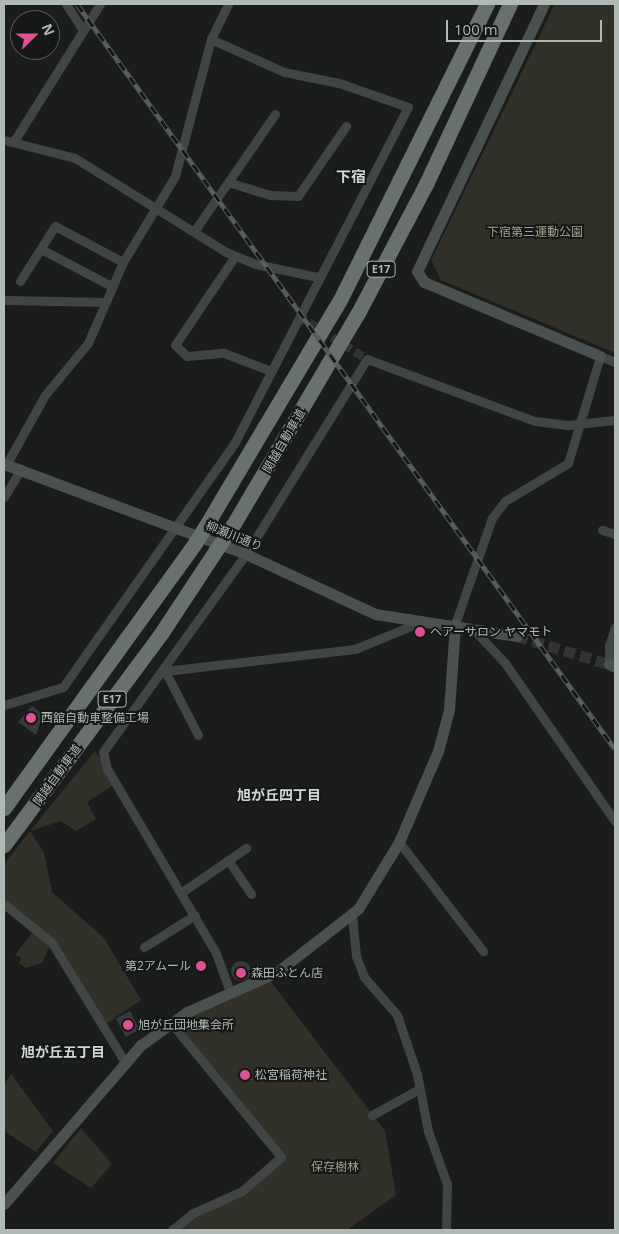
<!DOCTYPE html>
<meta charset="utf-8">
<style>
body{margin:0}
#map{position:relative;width:619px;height:1234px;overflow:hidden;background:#1b1c1c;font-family:"Open Sans","Noto Sans JP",sans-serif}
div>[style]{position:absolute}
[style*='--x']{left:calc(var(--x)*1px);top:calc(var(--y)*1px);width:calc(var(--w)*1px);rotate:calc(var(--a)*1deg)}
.green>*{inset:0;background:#313129}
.building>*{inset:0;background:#383b3b;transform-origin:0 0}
.round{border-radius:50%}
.street-tunnel>*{height:9px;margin-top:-4.5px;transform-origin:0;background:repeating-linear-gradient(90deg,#313433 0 9px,transparent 0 13.5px)}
.secondary-tunnel>*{height:11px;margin-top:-5.5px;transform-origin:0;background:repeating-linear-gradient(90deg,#313433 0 11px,transparent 0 16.5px)}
.street>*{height:9px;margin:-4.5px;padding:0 4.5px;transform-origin:4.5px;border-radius:4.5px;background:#414644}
.secondary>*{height:11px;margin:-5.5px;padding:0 5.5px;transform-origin:5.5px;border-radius:5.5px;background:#4a514e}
.highway>*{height:15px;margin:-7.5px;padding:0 7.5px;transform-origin:7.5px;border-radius:7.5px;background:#69716e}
.rail>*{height:5px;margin-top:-2.5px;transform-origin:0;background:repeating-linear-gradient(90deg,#161717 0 9px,#59605d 0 18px);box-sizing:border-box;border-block:1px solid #59605d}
.highway-bridge>*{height:15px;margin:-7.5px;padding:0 7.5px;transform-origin:7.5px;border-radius:7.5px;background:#69716e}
.dots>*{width:14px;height:14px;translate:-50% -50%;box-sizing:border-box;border:2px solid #161717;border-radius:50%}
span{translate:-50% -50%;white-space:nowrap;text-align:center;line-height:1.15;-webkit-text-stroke:4px #161717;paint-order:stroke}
.shield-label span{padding:1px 4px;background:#161717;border:1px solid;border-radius:4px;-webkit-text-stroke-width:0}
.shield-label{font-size:11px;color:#afbab5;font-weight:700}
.park-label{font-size:12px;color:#a3a188}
.street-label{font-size:12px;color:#afbab5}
.poi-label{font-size:12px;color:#afbab5}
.left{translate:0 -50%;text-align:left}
.right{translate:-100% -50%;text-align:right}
.neighbourhood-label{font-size:14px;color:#cfd7d4;font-weight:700}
.quarter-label{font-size:15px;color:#cfd7d4;font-weight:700}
.frame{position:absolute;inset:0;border:5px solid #afbab5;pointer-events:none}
.north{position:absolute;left:10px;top:10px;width:50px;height:50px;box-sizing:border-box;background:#161717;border:1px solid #535856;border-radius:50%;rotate:68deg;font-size:14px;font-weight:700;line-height:20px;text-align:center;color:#afbab5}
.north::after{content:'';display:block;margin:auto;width:18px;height:22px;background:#dc5294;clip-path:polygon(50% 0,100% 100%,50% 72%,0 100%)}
.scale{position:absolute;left:446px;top:20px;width:156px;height:22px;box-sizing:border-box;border:2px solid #afbab5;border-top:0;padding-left:6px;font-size:15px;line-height:18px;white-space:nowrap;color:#afbab5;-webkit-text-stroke:4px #161717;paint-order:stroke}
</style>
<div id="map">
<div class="green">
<div style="clip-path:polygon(555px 4px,615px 4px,615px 353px,441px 280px,431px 260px)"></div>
<div style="clip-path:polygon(95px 751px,117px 783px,87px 802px,96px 819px,76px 831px,61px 821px,30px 831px,44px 852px,52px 892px,104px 938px,141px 1000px,103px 1026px,51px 944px,42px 963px,26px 968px,19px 963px,21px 958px,15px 955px,36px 928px,4px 904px,4px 864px,30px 831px)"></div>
<div style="clip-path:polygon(268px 978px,385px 1131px,396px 1195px,347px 1230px,172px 1230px,193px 1213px,242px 1191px,281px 1157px,171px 1023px)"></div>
<div style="clip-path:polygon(11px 1074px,53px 1131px,36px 1152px,4px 1131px,4px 1086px)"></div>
<div style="clip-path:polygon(81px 1128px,112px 1164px,91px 1188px,53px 1163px)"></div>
</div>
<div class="building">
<div style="clip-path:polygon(32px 706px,43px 714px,36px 735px,18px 722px)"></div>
<div class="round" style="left:231px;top:961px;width:20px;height:20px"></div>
<div style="left:130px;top:1011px;width:21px;height:16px;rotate:62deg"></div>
</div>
<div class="street-tunnel">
<div style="--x:298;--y:315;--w:82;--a:32.5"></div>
</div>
<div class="secondary-tunnel">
<div style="--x:517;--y:636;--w:96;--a:16.9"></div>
</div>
<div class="street">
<div style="--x:66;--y:4;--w:30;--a:57"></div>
<div style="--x:4;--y:140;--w:73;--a:14.2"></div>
<div style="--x:75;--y:158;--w:178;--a:31.9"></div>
<div style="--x:226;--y:252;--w:31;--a:22"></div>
<div style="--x:255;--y:264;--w:64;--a:11.7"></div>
<div style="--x:14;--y:141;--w:162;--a:-57.9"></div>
<div style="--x:231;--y:183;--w:41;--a:17.1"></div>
<div style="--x:270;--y:195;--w:28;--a:2"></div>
<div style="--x:298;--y:196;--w:85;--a:-55.6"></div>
<div style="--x:195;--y:230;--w:141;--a:-55.4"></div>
<div style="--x:41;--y:249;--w:81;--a:27.8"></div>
<div style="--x:235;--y:256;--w:107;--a:124"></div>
<div style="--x:175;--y:345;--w:16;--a:43"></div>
<div style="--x:187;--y:356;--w:37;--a:-5"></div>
<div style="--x:224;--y:353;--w:50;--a:21"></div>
<div style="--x:20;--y:281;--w:65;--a:-57.5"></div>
<div style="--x:55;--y:226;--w:77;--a:27.9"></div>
<div style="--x:4;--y:300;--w:102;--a:1.1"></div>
<div style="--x:6;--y:465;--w:80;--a:-60.9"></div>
<div style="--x:45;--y:395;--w:67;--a:-50.4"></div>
<div style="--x:88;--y:343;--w:88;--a:-66.6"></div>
<div style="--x:123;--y:262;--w:100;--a:-58.8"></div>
<div style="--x:175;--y:176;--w:142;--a:-75.3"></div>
<div style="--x:211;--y:39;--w:39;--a:-64"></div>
<div style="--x:4;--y:497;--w:33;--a:-59"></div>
<div style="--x:602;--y:530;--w:14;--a:17"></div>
<div style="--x:455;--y:624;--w:112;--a:-70.8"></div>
<div style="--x:492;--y:518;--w:21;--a:-53"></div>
<div style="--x:505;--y:501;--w:74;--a:-31.1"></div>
<div style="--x:568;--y:463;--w:112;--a:-73.3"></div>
<div style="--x:600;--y:356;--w:16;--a:22"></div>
<div style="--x:473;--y:629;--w:47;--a:46.7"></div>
<div style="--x:505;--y:663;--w:193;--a:55.2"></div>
<div style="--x:609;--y:664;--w:18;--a:-90"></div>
<div style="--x:609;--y:646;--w:20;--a:-72"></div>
<div style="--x:4;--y:705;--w:62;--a:-17"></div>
<div style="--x:63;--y:687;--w:299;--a:-54.9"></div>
<div style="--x:235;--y:442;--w:377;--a:-62.7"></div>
<div style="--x:408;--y:107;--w:73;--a:-160.8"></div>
<div style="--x:339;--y:83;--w:56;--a:-168.7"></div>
<div style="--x:284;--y:72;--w:80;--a:-155.7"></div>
<div style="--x:198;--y:735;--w:72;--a:-117.3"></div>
<div style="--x:165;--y:671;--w:191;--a:-6.6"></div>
<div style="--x:355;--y:649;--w:74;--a:-22.4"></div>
<div style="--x:399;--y:842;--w:138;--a:52.4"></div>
<div style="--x:228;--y:860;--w:41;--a:55.9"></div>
<div style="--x:182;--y:892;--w:78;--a:-34.5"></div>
<div style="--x:4;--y:904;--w:62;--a:39.1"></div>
<div style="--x:52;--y:943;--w:140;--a:58.5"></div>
<div style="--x:352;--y:915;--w:41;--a:84.4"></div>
<div style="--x:356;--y:956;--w:22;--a:69"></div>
<div style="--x:364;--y:977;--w:50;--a:49"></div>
<div style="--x:397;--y:1015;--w:62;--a:71.3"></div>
<div style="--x:417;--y:1074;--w:58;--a:79.1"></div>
<div style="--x:428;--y:1131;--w:56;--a:70.3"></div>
<div style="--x:447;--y:1184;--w:46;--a:91.2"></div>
<div style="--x:144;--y:947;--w:60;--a:-32.1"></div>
<div style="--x:230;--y:992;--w:41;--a:-109.7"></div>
<div style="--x:216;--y:953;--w:214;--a:-120.6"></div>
<div style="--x:107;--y:769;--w:17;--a:-103"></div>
<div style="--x:103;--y:752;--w:244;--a:-54.2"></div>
<div style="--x:246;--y:554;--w:229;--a:-58.2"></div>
<div style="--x:367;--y:359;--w:179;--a:20.3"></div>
<div style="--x:535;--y:421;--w:33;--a:7"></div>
<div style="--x:568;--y:425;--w:47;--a:-6.1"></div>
<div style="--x:171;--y:1023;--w:173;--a:50.6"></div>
<div style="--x:281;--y:1157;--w:52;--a:138.9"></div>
<div style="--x:242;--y:1191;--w:54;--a:155.8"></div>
<div style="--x:193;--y:1213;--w:27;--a:141"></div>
<div style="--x:372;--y:1115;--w:54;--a:-29"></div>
</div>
<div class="secondary">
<div style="--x:544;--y:4;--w:296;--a:115.4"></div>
<div style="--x:417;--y:271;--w:13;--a:58"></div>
<div style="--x:424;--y:282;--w:191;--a:22.8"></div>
<div style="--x:4;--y:464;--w:258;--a:20.4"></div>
<div style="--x:246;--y:554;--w:142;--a:24.9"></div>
<div style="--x:375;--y:614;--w:144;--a:8.8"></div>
<div style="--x:609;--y:664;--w:7;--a:27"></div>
<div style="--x:4;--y:1204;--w:210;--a:-49.3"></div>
<div style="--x:141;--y:1045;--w:57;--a:-35.7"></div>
<div style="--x:187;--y:1012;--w:98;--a:-24"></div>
<div style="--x:277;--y:972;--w:103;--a:-37.9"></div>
<div style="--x:358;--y:909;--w:79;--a:-58.5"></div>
<div style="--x:399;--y:842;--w:99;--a:-66.8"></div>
<div style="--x:438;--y:751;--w:42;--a:-75"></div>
<div style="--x:449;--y:710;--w:86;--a:-86"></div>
</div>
<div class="highway">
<div style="--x:211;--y:517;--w:252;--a:-59.3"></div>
<div style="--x:340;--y:300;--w:330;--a:-63.6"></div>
<div style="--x:233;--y:525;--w:246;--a:-59.5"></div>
<div style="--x:358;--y:313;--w:146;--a:-62.2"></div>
<div style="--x:426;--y:184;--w:199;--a:-65"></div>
<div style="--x:4;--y:808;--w:327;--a:-54.2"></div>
<div style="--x:4;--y:845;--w:265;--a:-53.4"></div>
<div style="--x:162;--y:632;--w:98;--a:-56.6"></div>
</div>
<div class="rail">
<div style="--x:77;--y:4;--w:919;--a:54.17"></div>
</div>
<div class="highway-bridge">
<div style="--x:195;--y:543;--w:31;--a:-58"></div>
<div style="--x:216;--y:550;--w:30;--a:-56"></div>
</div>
<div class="dots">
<div style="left:420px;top:632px;background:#dc5294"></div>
<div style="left:31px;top:718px;background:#dc5294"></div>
<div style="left:201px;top:966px;background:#dc5294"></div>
<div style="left:241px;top:973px;background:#dc5294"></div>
<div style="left:128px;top:1025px;background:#dc5294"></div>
<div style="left:245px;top:1075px;background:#dc5294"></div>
</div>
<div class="shield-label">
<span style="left:381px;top:269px">E17</span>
<span style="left:112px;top:699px">E17</span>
</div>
<div class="park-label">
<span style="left:535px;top:232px">下宿第三運動公園</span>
<span style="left:335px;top:1167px">保存樹林</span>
</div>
<div class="street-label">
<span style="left:284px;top:441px;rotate:-60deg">関越自動車道</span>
<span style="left:234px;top:536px;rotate:22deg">柳瀬川通り</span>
<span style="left:57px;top:775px;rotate:-54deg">関越自動車道</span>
</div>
<div class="poi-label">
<span class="left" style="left:430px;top:632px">ヘアーサロン ヤマモト</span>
<span class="left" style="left:41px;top:718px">西舘自動車整備工場</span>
<span class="right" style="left:191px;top:966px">第2アムール</span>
<span class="left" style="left:251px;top:973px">森田ふとん店</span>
<span class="left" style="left:138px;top:1025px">旭が丘団地集会所</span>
<span class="left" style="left:255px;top:1075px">松宮稲荷神社</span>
</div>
<div class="neighbourhood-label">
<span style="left:279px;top:795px">旭が丘四丁目</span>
<span style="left:63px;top:1052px">旭が丘五丁目</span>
</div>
<div class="quarter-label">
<span style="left:351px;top:177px">下宿</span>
</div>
<div class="frame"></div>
<div class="north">N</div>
<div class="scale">100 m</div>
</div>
